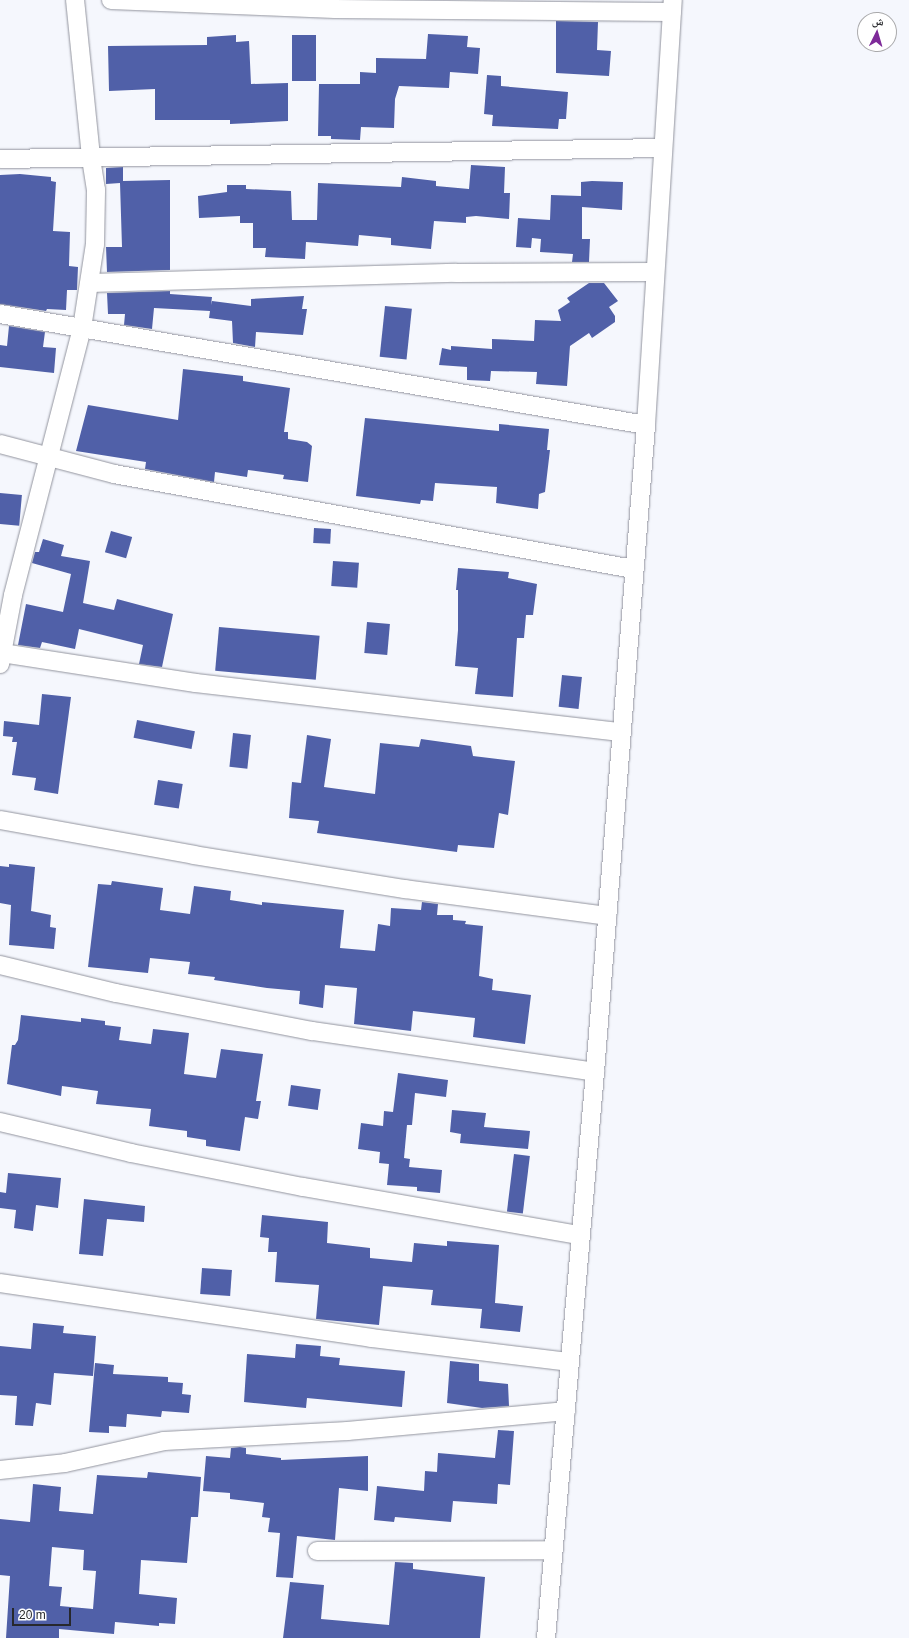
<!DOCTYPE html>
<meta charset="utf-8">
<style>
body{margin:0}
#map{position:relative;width:909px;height:1638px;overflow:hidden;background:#f5f7fd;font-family:Helvetica,"Noto Naskh Arabic",sans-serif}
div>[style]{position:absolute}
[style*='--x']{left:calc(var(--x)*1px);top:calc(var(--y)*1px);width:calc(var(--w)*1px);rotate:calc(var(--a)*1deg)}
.building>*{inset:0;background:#5060a8;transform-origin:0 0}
.roads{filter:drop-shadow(0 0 1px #92949e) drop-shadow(0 0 1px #92949e)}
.minor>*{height:18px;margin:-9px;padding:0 9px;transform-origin:9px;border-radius:9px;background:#fff}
span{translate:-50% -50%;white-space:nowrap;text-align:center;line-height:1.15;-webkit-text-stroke:4px #fff;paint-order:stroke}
.north{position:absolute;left:857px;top:12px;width:40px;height:40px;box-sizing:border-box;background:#fff;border:1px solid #a9a9ab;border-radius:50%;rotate:5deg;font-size:11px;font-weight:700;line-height:16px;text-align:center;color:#27282c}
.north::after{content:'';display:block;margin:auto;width:14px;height:18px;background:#7e2a99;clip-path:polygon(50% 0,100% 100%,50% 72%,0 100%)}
.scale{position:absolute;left:12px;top:1608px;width:59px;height:18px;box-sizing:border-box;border:2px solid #27282c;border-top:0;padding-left:5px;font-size:12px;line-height:14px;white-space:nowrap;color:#27282c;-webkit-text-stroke:3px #fff;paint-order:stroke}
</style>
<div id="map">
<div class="building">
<div style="clip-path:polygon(556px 21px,598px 22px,597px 50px,611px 51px,609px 76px,556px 73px)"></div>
<div style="clip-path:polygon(428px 34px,468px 36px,467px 47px,480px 48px,478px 74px,450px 72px,449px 88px,399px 86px,395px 99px,394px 128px,361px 127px,360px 140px,331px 139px,331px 136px,318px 136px,319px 84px,360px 84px,360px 72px,376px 73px,376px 58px,426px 59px)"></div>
<div style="clip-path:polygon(236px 35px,236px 42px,249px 41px,251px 84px,288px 83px,288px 121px,230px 124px,230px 120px,155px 120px,155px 89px,109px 91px,108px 46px,207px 45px,207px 37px)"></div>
<div style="left:292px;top:35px;width:24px;height:46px"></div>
<div style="clip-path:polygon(487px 75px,501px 76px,501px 86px,568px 92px,566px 119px,559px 119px,558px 129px,492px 126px,493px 115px,484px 114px)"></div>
<div style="clip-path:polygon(471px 165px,505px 167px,504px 193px,510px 193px,509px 219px,476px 216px,466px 217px,466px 223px,434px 221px,431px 249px,391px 245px,391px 238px,359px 235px,358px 246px,306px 242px,305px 259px,265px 257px,266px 248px,253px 248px,253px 223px,240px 223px,240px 216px,199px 218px,198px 196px,227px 192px,227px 185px,246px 185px,246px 189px,291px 191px,292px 220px,317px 220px,318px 183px,401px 187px,402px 177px,436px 181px,436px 186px,469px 189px)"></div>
<div style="clip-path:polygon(123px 167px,123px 181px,170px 180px,170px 270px,107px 272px,106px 247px,122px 247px,120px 183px,106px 184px,106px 168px)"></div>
<div style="clip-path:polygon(20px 174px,51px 177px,51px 181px,56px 182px,53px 231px,70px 232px,69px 266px,78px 267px,77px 290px,67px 290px,66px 310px,47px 309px,46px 311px,0 304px,0 175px)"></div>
<div style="clip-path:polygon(592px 181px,623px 182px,622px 210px,582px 207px,582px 239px,590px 239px,589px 262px,572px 262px,573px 254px,540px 252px,541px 239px,532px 238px,531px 248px,516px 247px,518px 218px,550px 220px,551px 195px,581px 196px,581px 182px)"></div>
<div style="clip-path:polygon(589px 283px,604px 283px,618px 301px,609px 307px,615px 316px,615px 322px,592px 338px,589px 333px,570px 346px,567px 386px,536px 384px,537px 372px,491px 371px,490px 381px,467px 380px,467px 367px,439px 365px,442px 348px,451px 350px,451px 346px,492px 349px,492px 339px,534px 341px,535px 320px,561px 321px,558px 310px,570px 302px,567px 298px)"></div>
<div style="clip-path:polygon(170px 291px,170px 294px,212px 297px,211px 305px,212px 301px,251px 306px,251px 299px,304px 296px,302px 309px,307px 309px,303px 335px,256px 332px,255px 347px,233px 343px,232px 321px,209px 318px,210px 311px,154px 308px,152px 329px,124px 325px,125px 314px,108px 314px,107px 293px)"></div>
<div style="left:385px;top:306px;width:27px;height:51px;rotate:6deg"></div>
<div style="clip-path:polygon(9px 326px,45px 332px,43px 347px,56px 348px,54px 373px,0 367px,0 345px,7px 346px)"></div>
<div style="clip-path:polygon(183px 369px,243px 376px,243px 381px,290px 388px,284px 432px,288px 432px,288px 439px,307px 442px,312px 446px,308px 482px,283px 479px,284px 475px,248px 470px,247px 477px,215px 472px,214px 482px,145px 469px,146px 462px,76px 451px,88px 405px,178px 420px)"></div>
<div style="clip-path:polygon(365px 418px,499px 431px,499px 424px,549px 429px,547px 450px,550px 450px,545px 492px,539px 494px,538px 509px,496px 503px,497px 487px,435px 483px,433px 501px,421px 500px,420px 504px,356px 496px)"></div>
<div style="left:0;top:493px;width:22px;height:31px;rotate:5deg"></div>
<div style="left:314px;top:528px;width:17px;height:15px;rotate:3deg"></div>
<div style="left:111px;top:531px;width:22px;height:22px;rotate:16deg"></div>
<div style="clip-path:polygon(43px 539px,64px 545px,61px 556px,90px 561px,83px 603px,114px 610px,117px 599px,173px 614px,162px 667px,139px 664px,143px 645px,79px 629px,75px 649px,42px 642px,40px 648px,18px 645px,26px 604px,63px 612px,71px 574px,32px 563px,35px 552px,39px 552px)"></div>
<div style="left:333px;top:561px;width:26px;height:25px;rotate:4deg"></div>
<div style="clip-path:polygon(458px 568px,509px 572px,508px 578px,537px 584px,533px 615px,526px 615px,524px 638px,517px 638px,513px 697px,475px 694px,478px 668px,455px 666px,458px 630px,458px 590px,456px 590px)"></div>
<div style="left:367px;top:622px;width:23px;height:31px;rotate:5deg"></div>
<div style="left:219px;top:627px;width:101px;height:44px;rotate:5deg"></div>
<div style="left:562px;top:675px;width:20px;height:32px;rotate:6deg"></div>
<div style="clip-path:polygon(42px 694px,71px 697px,58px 794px,34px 790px,36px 778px,12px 775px,17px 742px,12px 742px,13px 737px,3px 736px,4px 721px,39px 725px)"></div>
<div style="left:137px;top:720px;width:59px;height:18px;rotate:11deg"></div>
<div style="left:233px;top:733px;width:18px;height:34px;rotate:6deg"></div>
<div style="clip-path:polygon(307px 735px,331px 739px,324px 787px,375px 794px,380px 743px,419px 747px,421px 739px,471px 746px,473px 756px,515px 761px,508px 815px,499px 813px,494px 848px,458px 845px,457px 852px,317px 833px,319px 821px,289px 818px,292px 782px,301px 783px)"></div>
<div style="left:158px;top:780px;width:25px;height:25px;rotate:9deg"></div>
<div style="clip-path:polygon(9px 864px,35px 867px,31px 911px,51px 915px,50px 927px,56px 928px,54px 949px,9px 945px,11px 905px,0 903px,0 866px,9px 867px)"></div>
<div style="clip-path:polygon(112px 881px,163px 888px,160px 910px,190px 914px,194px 886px,231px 891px,230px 900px,262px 905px,262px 902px,344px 910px,340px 948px,375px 951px,378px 924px,390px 926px,391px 908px,421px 910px,422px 902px,438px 904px,437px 915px,453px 915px,453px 920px,466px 921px,465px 924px,483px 926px,479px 976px,493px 979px,492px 990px,531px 995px,525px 1044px,473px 1037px,475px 1018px,413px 1011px,411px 1031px,354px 1024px,357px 988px,325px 985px,323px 1008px,299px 1004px,300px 991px,267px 988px,214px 980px,215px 977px,188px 974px,190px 962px,150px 958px,148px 973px,88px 967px,98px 884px,111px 885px)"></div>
<div style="clip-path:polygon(21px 1015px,81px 1022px,81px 1018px,105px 1021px,105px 1025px,121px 1027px,119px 1040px,151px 1044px,153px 1029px,189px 1033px,184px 1074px,216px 1078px,221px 1049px,263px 1054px,256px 1101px,261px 1101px,258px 1119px,245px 1117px,240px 1151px,206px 1146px,206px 1140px,187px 1137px,187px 1131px,149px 1126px,151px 1109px,96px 1104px,98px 1091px,62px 1086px,61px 1096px,7px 1084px,12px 1045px,15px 1045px,18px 1040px)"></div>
<div style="clip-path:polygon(398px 1073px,448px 1080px,446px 1097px,415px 1093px,412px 1125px,407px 1125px,404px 1158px,410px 1159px,409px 1167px,442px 1170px,440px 1193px,417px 1191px,417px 1187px,387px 1185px,389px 1164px,379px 1163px,380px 1152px,358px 1149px,361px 1123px,383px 1126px,384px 1111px,393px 1112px)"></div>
<div style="left:291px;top:1085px;width:30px;height:21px;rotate:8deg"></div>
<div style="clip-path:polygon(452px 1110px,486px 1113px,484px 1127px,530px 1131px,528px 1149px,460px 1143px,461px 1134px,450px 1132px)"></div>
<div style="left:514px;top:1154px;width:16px;height:58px;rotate:7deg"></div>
<div style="clip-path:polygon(8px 1173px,61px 1178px,58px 1208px,36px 1205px,33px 1231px,14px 1228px,16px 1210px,0 1208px,0 1192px,6px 1193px)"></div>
<div style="clip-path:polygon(84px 1199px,145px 1206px,144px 1222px,107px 1219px,103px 1256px,79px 1254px)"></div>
<div style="clip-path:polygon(262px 1215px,328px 1222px,327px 1243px,370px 1248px,370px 1258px,412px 1262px,414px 1243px,447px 1246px,447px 1241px,499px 1245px,495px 1303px,523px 1306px,520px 1332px,480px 1328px,482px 1309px,431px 1305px,433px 1290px,383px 1286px,379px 1325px,316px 1319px,319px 1285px,275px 1282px,277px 1252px,268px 1252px,269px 1238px,260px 1237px)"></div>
<div style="left:202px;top:1268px;width:30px;height:26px;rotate:4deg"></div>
<div style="clip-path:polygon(33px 1323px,64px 1326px,63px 1333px,96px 1336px,93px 1376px,54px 1373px,51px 1405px,36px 1403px,33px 1426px,15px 1425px,17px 1396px,0 1395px,0 1346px,31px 1349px)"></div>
<div style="clip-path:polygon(296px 1344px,321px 1346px,320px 1356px,340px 1358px,339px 1365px,405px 1371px,402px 1407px,307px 1398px,306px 1408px,244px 1402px,247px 1354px,295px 1358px)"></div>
<div style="clip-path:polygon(450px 1361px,479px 1364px,479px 1381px,508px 1384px,509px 1406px,482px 1408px,447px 1403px)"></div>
<div style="clip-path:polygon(95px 1363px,114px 1365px,113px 1374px,168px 1377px,168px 1382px,183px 1383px,182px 1394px,191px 1395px,189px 1413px,162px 1411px,161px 1417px,127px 1414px,126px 1427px,109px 1426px,109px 1433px,89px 1432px)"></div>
<div style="clip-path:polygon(498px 1430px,514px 1431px,510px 1485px,498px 1484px,497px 1504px,453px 1501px,451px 1522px,395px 1517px,394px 1522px,374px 1520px,377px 1486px,424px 1491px,425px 1471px,437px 1472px,438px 1453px,495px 1458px)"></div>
<div style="clip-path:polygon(240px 1447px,246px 1448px,246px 1454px,281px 1458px,281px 1460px,368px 1456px,368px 1491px,339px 1488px,335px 1540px,297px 1536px,293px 1578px,276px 1577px,280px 1533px,268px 1532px,270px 1518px,262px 1517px,264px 1503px,230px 1499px,230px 1493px,203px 1491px,206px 1456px,230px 1458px,231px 1448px)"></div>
<div style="clip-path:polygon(evenodd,148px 1472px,201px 1477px,198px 1517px,191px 1517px,187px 1563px,141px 1560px,139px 1594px,177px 1598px,175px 1624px,159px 1623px,159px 1626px,115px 1622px,114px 1634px,59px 1629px,59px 1638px,6px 1638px,10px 1576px,0 1575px,0 1519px,30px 1522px,33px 1484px,61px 1487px,59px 1511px,93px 1514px,97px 1475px,147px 1478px,148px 1472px,52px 1547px,84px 1550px,83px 1570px,96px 1571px,93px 1609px,60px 1606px,62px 1587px,49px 1586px,52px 1547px)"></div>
<div style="clip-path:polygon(395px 1562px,413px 1563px,413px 1569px,485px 1577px,480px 1638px,283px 1638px,290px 1582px,324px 1585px,321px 1619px,389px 1625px)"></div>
</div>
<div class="roads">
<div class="minor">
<div style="--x:111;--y:0;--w:224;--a:2.3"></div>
<div style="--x:335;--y:9;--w:337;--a:0.5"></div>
<div style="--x:0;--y:159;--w:663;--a:-0.95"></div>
<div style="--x:90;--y:283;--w:366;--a:-1.6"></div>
<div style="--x:456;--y:273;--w:199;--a:-0.3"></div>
<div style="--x:0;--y:314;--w:655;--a:9.75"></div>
<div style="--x:0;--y:444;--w:118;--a:14.7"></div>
<div style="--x:114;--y:474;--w:528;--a:10.37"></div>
<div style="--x:2;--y:653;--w:196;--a:8.8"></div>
<div style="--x:196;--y:683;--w:427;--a:6.6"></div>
<div style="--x:0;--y:664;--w:70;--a:-79.3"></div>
<div style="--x:13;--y:595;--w:276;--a:-75.5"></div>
<div style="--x:82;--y:328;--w:85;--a:-81.2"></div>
<div style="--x:95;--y:244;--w:54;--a:-88.9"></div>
<div style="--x:96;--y:190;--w:33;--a:-99"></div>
<div style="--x:91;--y:157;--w:158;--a:-95.8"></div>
<div style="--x:0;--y:820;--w:197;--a:10.2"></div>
<div style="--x:194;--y:855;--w:214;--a:9.2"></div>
<div style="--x:405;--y:889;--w:204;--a:7.6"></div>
<div style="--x:0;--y:965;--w:119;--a:13.6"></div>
<div style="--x:116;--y:993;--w:200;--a:11"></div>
<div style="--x:312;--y:1031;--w:286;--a:8.2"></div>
<div style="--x:0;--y:1122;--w:135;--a:13.3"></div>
<div style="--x:131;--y:1153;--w:175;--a:11.2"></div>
<div style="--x:303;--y:1187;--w:280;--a:9.9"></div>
<div style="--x:0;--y:1283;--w:375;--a:8.4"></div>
<div style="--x:371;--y:1338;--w:198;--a:6.9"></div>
<div style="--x:0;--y:1470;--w:65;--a:-6.1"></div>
<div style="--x:65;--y:1463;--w:101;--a:-12.5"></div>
<div style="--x:164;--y:1441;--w:184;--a:-3.1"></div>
<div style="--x:348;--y:1431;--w:219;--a:-5.2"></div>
<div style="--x:317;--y:1551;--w:236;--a:-0.2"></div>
<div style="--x:546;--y:1638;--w:568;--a:-85.05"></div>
<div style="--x:595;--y:1072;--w:649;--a:-85.49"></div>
<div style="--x:646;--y:425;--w:426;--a:-86.4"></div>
</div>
</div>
<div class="north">ش</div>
<div class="scale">20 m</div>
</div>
